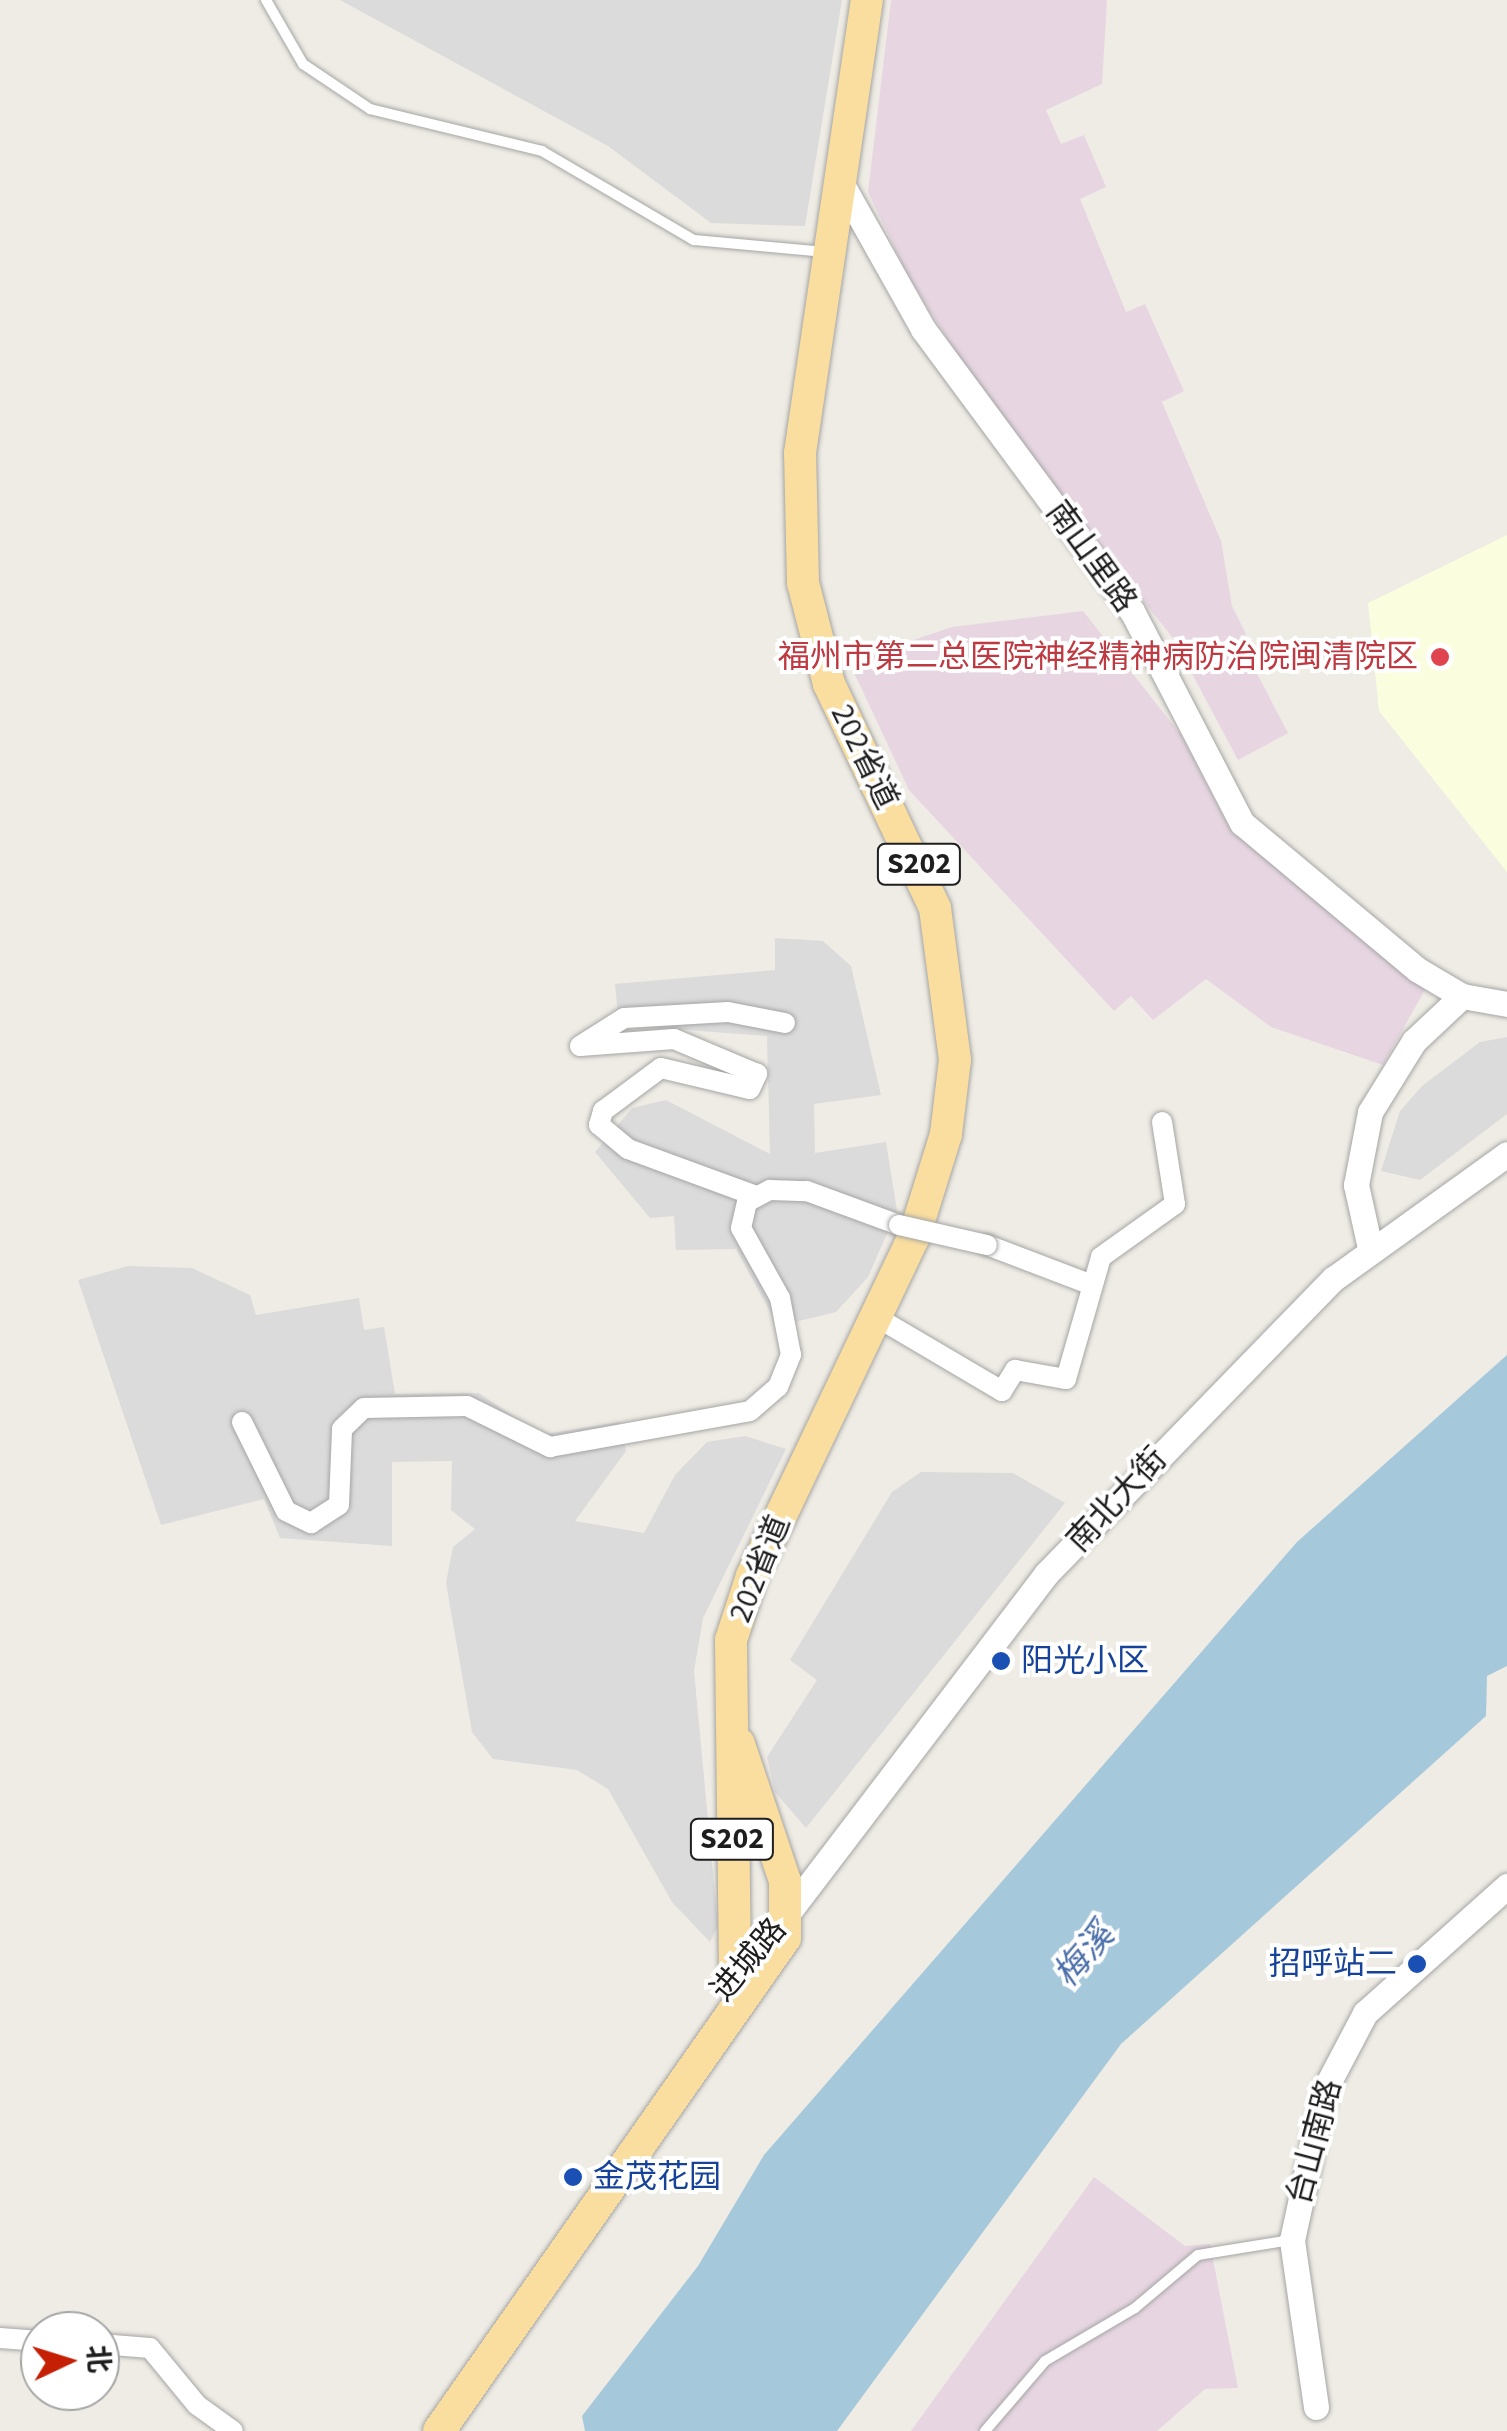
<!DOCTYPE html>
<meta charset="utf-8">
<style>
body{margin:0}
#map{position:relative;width:1507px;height:2431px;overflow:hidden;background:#eeece4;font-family:"Source Sans 3","Noto Sans SC",sans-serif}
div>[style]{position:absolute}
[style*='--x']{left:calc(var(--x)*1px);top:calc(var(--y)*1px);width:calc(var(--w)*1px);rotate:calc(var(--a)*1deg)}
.residential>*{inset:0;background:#dcdbdb}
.industrial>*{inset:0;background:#e7d6e2}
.education>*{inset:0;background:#fafede}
.water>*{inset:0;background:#a6c8db}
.roads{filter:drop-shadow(0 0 2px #a5a5a5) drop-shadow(0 0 2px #a5a5a5)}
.service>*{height:10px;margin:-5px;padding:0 5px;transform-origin:5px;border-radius:5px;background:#fff}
.minor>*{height:20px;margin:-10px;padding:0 10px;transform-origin:10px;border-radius:10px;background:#fff}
.tertiary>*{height:25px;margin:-12.5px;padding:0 12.5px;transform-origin:12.5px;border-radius:12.5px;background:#fff}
.primary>*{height:32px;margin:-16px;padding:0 16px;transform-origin:16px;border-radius:16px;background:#f9de9f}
.bridges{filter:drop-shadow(0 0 2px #a5a5a5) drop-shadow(0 0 2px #a5a5a5)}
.minor-bridge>*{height:20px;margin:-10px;padding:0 10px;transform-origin:10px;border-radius:10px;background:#fff}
.dots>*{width:28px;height:28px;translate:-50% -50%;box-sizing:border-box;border:5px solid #fff;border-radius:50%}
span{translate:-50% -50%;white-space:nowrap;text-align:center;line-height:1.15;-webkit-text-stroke:8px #fff;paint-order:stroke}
.shield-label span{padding:2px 8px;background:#fff;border:2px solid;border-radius:8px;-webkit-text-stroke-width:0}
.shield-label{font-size:30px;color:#1e1e1e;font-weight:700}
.street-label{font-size:32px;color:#1e1e1e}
.health-label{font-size:32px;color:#be3a42}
.right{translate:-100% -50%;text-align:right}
.transit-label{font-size:32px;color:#164399}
.left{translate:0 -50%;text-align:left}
.water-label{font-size:35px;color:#4d6faa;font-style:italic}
.north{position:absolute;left:20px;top:2311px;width:100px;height:100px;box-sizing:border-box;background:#fff;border:2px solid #a5a5a5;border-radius:50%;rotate:86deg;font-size:28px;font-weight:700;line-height:40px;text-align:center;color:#1e1e1e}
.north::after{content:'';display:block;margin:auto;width:35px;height:45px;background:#c52006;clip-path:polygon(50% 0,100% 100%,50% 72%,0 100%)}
</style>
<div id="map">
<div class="residential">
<div style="clip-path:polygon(340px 0,842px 0,805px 226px,711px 223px,608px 146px)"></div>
<div style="clip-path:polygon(775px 938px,823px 941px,851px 966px,881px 1095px,814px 1104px,815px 1153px,886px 1142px,897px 1211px,868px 1277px,836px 1312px,778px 1326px,736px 1249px,676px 1250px,674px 1216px,650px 1218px,595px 1152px,632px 1108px,666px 1100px,770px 1154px,767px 1036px,619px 1025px,615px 984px,775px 970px)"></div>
<div style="clip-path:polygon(1507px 1037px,1507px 1114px,1420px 1180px,1381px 1171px,1400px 1111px,1422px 1086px,1480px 1042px)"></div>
<div style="clip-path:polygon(128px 1266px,192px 1268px,250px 1295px,256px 1315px,359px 1298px,364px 1330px,384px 1327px,395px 1394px,479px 1393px,540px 1435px,619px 1422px,626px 1451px,575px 1521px,644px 1533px,675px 1475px,707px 1442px,745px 1436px,786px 1449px,703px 1618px,694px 1671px,718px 1926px,710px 1942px,672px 1902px,608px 1789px,577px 1770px,493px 1759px,472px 1732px,446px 1583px,453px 1547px,475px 1529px,451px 1510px,452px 1461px,392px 1462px,392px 1546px,280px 1538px,264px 1499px,161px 1525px,78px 1280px)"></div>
<div style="clip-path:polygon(921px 1472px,1013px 1473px,1065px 1503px,806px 1828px,775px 1792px,767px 1757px,817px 1680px,790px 1660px,892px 1492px)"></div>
</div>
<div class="industrial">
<div style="clip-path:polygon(891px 0,1107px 0,1102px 84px,1046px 110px,1061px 144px,1084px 135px,1106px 187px,1080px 199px,1126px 312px,1145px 304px,1184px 391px,1162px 402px,1221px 541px,1232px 606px,1246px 634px,1239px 639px,1288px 733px,1238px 760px,1173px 638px,1000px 423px,908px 276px,868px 192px)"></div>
<div style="clip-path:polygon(1083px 611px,1181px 735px,1230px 829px,1426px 988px,1383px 1065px,1271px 1027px,1206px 979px,1153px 1020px,1131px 996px,1114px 1011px,909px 790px,849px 662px,952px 627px)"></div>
<div style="clip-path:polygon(1094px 2177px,1185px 2246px,1210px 2244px,1238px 2388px,1205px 2389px,1157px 2431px,911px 2431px)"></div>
</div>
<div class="education">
<div style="clip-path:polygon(1507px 535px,1507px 872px,1379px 711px,1368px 603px)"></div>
</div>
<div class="water">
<div style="clip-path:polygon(1507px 1355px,1507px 1666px,1487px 1676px,1486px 1716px,1121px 2044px,837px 2431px,585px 2431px,582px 2416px,698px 2266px,764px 2155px,1297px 1542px)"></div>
</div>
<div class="roads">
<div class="service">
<div style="--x:266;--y:0;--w:74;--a:60"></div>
<div style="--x:303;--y:64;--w:81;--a:33.9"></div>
<div style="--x:370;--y:109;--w:177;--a:13.7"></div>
<div style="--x:542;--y:151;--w:176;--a:30.4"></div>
<div style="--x:694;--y:240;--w:132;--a:5.2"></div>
<div style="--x:985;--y:2431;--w:92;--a:-49.4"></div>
<div style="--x:1045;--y:2361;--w:104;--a:-30.5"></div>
<div style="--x:1135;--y:2308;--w:82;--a:-40.1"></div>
<div style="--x:1198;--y:2255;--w:94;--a:-9.2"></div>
</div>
<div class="minor">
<div style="--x:756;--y:1196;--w:136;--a:-159.8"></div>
<div style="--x:628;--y:1149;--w:38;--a:-140"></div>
<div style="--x:599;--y:1125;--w:15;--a:-74"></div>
<div style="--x:603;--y:1111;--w:72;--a:-36.6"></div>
<div style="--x:661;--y:1068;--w:91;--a:13.3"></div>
<div style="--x:750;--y:1089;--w:17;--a:-65"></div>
<div style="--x:757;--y:1074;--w:90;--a:-157.1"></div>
<div style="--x:674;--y:1039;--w:94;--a:175.7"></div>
<div style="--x:580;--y:1046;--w:52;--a:-32.5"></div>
<div style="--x:624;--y:1018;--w:104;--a:-3.3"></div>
<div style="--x:728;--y:1012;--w:58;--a:10.9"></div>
<div style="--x:987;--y:1245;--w:109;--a:20.9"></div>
<div style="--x:878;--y:1318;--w:144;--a:30.5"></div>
<div style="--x:1002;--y:1391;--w:25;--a:-58"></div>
<div style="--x:1015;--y:1370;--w:52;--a:10"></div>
<div style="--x:1066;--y:1379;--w:127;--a:-74"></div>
<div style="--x:1101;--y:1257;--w:91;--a:-35.6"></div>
<div style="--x:1175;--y:1204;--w:83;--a:-99"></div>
<div style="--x:242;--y:1422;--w:99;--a:63.7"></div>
<div style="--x:286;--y:1511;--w:28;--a:26"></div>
<div style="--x:311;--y:1523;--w:33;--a:-33"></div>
<div style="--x:339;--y:1505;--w:76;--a:-87.7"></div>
<div style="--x:342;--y:1429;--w:30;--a:-44"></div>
<div style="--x:364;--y:1408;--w:103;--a:-1.1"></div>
<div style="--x:467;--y:1406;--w:93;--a:26.3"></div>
<div style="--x:550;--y:1447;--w:203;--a:-10.2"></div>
<div style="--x:750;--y:1411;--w:37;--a:-41"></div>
<div style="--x:778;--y:1387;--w:35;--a:-68"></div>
<div style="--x:791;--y:1355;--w:58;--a:-100.9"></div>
<div style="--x:780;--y:1298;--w:80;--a:-119.1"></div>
<div style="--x:741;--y:1228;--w:27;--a:-77"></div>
<div style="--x:747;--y:1202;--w:26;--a:-28"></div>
<div style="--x:770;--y:1190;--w:37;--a:2"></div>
<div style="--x:807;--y:1191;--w:98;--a:20.3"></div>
<div style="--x:0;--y:2338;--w:40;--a:4.3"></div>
<div style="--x:100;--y:2344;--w:50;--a:4.6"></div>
<div style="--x:150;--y:2348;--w:74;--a:50.5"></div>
<div style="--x:197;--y:2405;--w:44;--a:35.8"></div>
</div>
<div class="tertiary">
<div style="--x:840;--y:181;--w:170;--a:60.7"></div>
<div style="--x:923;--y:329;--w:351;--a:53.5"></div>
<div style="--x:1132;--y:611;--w:239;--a:62.6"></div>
<div style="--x:1242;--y:823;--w:229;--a:39.9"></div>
<div style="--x:1418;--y:970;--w:51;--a:30.6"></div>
<div style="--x:1462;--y:996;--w:46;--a:10.1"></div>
<div style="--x:1370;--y:1248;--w:65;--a:-102.5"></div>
<div style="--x:1356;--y:1185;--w:74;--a:-79.1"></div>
<div style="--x:1370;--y:1112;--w:84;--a:-58.2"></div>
<div style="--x:1414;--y:1041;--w:66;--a:-43.2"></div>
<div style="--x:791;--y:1909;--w:421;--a:-52.7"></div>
<div style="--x:1046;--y:1574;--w:412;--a:-45.8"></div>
<div style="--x:1333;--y:1279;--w:214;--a:-35.7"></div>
<div style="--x:1316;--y:2407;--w:169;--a:-98.2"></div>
<div style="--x:1292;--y:2240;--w:155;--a:-77.7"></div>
<div style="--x:1325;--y:2089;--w:86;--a:-62.2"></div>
<div style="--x:1365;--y:2013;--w:191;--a:-41.8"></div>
</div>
<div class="primary">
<div style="--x:735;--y:1970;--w:330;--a:-90.7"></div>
<div style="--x:731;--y:1640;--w:67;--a:-71.8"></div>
<div style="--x:752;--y:1576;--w:376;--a:-64.5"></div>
<div style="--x:914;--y:1237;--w:108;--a:-72.7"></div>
<div style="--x:946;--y:1134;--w:75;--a:-83.1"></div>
<div style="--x:955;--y:1060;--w:153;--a:-97.5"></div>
<div style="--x:935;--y:908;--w:248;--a:-115.3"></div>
<div style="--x:829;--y:684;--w:104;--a:-104.4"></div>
<div style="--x:803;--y:583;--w:130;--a:-91.3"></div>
<div style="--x:800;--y:453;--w:458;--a:-81.6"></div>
<div style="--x:439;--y:2431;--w:602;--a:-54.94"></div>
<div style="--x:785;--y:1938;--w:57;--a:-90"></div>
<div style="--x:785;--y:1881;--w:145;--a:-108.6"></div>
</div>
</div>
<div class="bridges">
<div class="minor-bridge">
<div style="--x:899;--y:1225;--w:90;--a:12.8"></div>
</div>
</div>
<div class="dots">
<div style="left:1440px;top:657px;background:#e0444e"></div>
<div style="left:1001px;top:1661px;background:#1a4fb4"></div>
<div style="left:1417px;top:1964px;background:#1a4fb4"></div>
<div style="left:573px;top:2177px;background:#1a4fb4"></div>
</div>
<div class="shield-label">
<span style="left:919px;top:864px">S202</span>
<span style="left:732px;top:1839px">S202</span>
</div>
<div class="street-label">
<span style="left:1091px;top:557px;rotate:54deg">南山里路</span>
<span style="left:864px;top:757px;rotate:64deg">202省道</span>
<span style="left:1117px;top:1500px;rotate:-47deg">南北大街</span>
<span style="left:760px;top:1569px;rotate:-68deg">202省道</span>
<span style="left:749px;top:1960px;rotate:-50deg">进城路</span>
<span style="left:1315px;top:2142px;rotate:-75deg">台山南路</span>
</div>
<div class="health-label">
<span class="right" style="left:1418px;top:657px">福州市第二总医院神经精神病防治院闽清院区</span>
</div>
<div class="transit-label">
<span class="left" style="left:1021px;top:1661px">阳光小区</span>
<span class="right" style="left:1397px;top:1964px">招呼站二</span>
<span class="left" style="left:593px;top:2177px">金茂花园</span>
</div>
<div class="water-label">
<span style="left:1084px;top:1955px;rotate:-49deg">梅溪</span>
</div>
<div class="north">北</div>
</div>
